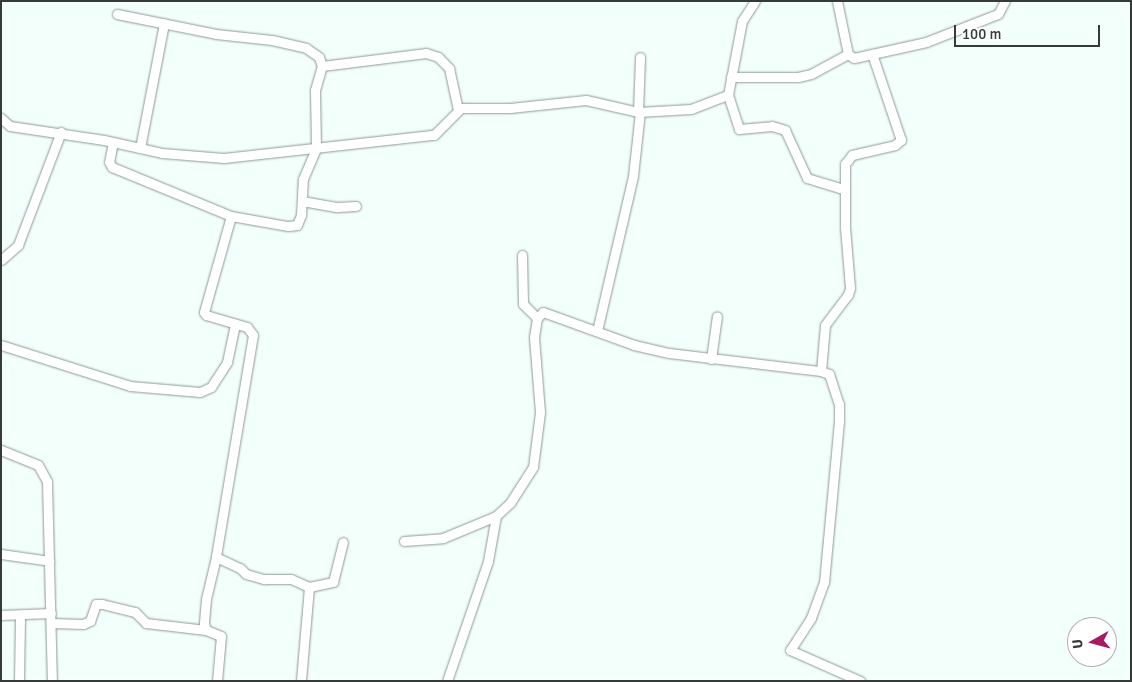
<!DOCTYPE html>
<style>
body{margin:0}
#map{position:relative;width:1132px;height:682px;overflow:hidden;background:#f2fffa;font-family:Signika,sans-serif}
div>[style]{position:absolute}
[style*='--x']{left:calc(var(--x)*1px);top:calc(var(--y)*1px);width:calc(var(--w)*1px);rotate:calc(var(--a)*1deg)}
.roads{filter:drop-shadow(0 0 1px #8e9995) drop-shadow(0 0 1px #8e9995)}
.minor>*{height:9px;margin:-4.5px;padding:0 4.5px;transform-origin:4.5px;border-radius:4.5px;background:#fff}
span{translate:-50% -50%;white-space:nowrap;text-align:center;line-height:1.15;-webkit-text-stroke:4.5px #fff;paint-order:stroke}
.frame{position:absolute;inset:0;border:2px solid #363b3a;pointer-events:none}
.north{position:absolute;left:1067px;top:617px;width:50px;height:50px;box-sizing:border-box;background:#fff;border:1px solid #afb1b0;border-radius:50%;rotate:263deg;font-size:14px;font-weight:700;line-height:20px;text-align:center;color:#363b3a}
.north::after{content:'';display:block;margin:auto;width:18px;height:22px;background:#a61b61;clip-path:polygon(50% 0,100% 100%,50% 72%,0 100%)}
.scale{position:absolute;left:954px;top:25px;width:146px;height:22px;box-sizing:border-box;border:2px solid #363b3a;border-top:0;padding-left:6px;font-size:15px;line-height:18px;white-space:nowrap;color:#363b3a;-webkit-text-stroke:4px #fff;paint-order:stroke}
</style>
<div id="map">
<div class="roads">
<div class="minor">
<div style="--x:837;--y:1;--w:54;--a:78.3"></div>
<div style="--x:848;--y:54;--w:7;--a:34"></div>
<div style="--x:854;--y:58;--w:74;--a:-12.5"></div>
<div style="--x:926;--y:42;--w:77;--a:-21.3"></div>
<div style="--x:998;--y:14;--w:15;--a:-62"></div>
<div style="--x:117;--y:14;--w:101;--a:11.4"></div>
<div style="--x:216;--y:34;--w:56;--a:6.1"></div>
<div style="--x:272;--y:40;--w:35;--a:13"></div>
<div style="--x:306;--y:48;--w:16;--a:35"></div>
<div style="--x:319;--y:57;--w:9;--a:72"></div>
<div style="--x:731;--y:77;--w:67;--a:0"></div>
<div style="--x:798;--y:77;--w:13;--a:-13"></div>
<div style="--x:811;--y:74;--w:42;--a:-28.4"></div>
<div style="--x:728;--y:95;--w:36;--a:72"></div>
<div style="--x:739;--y:129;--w:33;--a:-5"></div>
<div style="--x:772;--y:126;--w:14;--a:17"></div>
<div style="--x:785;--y:130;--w:53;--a:65.4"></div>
<div style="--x:807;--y:178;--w:39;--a:17"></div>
<div style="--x:638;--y:112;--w:55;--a:-87.9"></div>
<div style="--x:1;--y:118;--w:12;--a:42"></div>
<div style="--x:10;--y:126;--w:95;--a:8.5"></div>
<div style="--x:104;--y:140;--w:59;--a:12.6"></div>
<div style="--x:162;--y:153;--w:62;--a:4.6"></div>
<div style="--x:224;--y:158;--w:211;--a:-6.3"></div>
<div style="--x:434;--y:135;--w:38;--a:-45"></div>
<div style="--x:461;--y:108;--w:49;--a:0"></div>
<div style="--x:510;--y:108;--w:76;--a:-6"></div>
<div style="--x:586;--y:100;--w:53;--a:13"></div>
<div style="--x:638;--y:112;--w:53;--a:-3.2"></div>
<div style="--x:691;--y:109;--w:40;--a:-21"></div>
<div style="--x:728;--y:95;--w:75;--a:-79.3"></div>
<div style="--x:742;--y:21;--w:24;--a:-57"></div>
<div style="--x:113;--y:142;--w:20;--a:101"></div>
<div style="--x:109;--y:162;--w:6;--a:59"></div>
<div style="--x:112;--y:167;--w:129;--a:22.4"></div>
<div style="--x:231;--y:216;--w:58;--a:10"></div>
<div style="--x:288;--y:226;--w:9;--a:-6"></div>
<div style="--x:297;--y:225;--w:11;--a:-68"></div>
<div style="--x:301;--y:215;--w:36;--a:-87"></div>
<div style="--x:303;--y:179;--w:34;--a:-67"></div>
<div style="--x:316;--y:148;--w:58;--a:-91"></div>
<div style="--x:315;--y:90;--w:25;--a:-74"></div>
<div style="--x:322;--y:66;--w:105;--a:-7.1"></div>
<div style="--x:426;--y:53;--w:13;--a:18"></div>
<div style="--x:438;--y:57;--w:16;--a:45"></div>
<div style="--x:449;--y:68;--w:43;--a:77.9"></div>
<div style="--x:140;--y:148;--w:127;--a:-79.1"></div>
<div style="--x:302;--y:201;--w:36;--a:10"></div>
<div style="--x:337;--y:207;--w:19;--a:-3"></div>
<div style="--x:231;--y:216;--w:100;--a:105.7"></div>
<div style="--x:204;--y:312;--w:4;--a:56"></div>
<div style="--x:206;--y:315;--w:43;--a:16.3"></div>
<div style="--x:247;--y:327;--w:10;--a:53"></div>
<div style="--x:253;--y:335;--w:225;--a:99.5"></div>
<div style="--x:216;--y:557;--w:26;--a:25"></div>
<div style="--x:240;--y:568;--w:8;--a:45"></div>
<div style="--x:246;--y:574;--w:19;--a:16"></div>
<div style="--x:264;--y:579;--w:27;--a:0"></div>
<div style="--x:291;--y:579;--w:20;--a:24"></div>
<div style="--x:309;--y:587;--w:94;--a:94.9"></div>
<div style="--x:522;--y:255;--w:49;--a:88.8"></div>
<div style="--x:523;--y:304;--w:20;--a:45"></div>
<div style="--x:1;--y:260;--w:23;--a:-41"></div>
<div style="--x:18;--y:245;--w:121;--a:-69.2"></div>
<div style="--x:597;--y:331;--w:159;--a:-76.9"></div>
<div style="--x:633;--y:176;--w:64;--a:-83.8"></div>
<div style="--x:1;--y:345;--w:135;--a:17.6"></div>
<div style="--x:130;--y:386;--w:70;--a:4.9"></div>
<div style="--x:200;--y:392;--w:12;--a:-24"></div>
<div style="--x:211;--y:387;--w:30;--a:-57"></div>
<div style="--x:227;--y:362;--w:39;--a:-78"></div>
<div style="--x:711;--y:359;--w:43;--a:-82.1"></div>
<div style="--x:821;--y:371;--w:46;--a:-85"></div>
<div style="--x:825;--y:325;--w:38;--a:-53"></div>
<div style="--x:848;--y:295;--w:7;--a:-74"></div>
<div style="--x:850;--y:288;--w:61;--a:-94.7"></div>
<div style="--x:845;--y:227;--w:63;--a:-90"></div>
<div style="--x:845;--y:164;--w:11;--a:-52"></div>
<div style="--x:852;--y:155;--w:44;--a:-13.1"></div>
<div style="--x:895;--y:145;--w:8;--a:-40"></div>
<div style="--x:901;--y:140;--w:91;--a:-108.6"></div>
<div style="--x:1;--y:450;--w:40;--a:22"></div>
<div style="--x:38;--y:465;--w:18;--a:61"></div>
<div style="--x:47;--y:481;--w:200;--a:88.6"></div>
<div style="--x:404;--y:541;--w:39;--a:-4"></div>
<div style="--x:443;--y:538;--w:57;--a:-22.5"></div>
<div style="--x:1;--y:554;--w:49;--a:8.1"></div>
<div style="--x:216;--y:557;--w:43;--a:103.4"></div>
<div style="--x:206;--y:599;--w:24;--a:95"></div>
<div style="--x:204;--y:623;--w:7;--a:74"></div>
<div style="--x:206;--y:630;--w:16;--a:22"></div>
<div style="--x:221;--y:636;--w:45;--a:95.1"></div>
<div style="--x:309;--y:587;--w:25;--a:-12"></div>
<div style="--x:333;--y:582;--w:41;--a:-76"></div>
<div style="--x:1;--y:615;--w:50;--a:-2.3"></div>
<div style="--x:51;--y:623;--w:32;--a:2"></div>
<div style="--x:83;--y:624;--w:8;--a:-23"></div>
<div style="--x:90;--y:621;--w:18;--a:-71"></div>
<div style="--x:96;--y:604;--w:6;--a:0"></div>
<div style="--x:102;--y:604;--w:34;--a:14"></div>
<div style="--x:135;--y:612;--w:16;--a:45"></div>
<div style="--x:146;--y:623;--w:60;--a:6.7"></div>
<div style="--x:19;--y:681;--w:66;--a:-89.1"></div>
<div style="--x:447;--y:681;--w:127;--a:-71.1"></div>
<div style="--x:488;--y:561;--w:46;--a:-79.9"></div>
<div style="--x:496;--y:516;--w:19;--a:-43"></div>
<div style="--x:510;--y:503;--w:43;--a:-57.4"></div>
<div style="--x:533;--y:467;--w:55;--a:-82.7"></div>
<div style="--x:540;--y:412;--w:75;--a:-94.6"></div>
<div style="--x:534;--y:337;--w:19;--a:-81"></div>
<div style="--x:537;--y:318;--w:8;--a:-45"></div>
<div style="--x:543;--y:312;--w:97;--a:19.9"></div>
<div style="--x:634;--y:345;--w:36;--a:13"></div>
<div style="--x:669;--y:353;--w:153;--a:6.8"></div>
<div style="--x:821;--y:371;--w:9;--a:21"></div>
<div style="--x:829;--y:374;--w:32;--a:72"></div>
<div style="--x:839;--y:404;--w:17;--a:90"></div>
<div style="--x:839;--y:421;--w:162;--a:95.3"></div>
<div style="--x:824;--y:582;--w:38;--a:110"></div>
<div style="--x:811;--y:618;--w:38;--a:123"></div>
<div style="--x:790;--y:650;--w:77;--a:23.9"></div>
</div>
</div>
<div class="frame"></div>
<div class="north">U</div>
<div class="scale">100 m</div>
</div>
